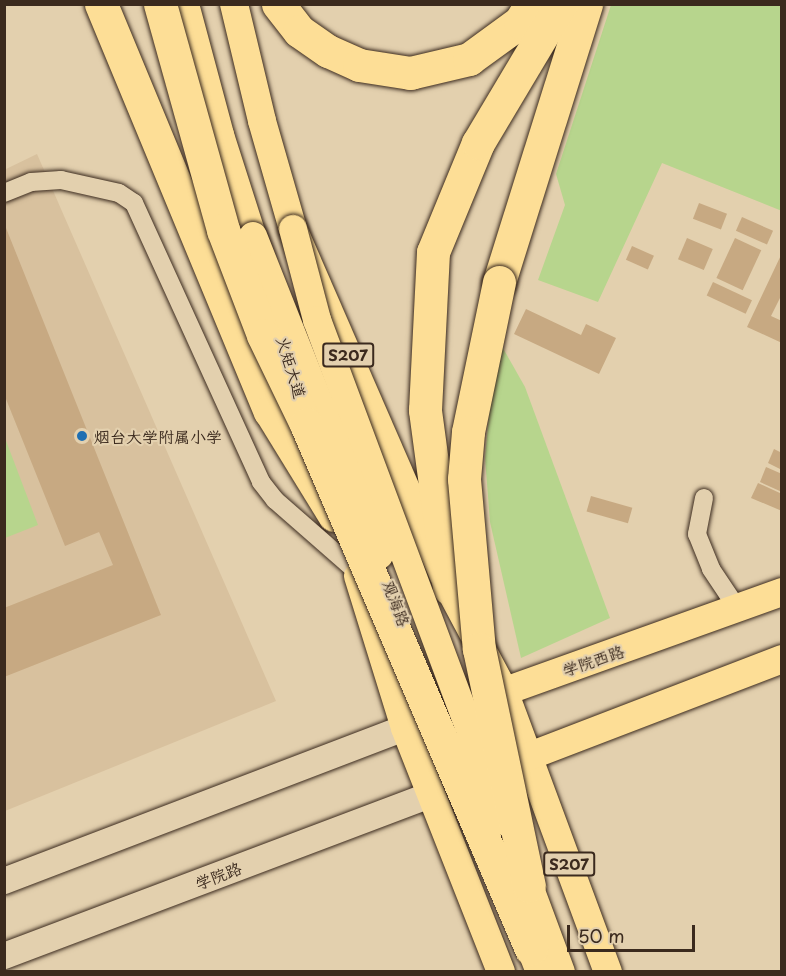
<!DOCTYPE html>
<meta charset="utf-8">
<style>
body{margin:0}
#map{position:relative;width:786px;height:976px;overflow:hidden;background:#e3d0ae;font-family:"Playpen Sans","LXGW WenKai TC",sans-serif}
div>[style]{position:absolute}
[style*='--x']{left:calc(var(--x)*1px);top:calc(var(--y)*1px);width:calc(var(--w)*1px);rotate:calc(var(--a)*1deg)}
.built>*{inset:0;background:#d8c19e}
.green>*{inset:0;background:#b7d58d}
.building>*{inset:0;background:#c7a982;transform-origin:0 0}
.roads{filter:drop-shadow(0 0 2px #3b2a1e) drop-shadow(0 0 2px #3b2a1e)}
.street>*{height:18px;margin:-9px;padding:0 9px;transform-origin:9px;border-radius:9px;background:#e3d0ae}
.secondary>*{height:26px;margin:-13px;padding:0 13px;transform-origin:13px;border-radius:13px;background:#e3d0ae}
.primary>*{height:28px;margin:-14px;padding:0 14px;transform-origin:14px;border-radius:14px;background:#fdde96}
.highway>*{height:33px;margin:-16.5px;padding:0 16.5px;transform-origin:16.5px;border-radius:16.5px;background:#fdde96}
.bridges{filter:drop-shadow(0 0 2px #3b2a1e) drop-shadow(0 0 2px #3b2a1e)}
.primary-bridge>*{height:28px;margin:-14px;padding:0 14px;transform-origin:14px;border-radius:14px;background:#fdde96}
.highway-bridge>*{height:33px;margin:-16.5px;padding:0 16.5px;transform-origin:16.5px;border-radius:16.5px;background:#fdde96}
.dots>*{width:16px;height:16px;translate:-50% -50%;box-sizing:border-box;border:3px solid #e3d0ae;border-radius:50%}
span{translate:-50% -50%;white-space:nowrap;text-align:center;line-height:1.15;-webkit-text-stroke:4.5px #e3d0ae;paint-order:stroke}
.shield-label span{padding:2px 4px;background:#e3d0ae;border:2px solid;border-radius:4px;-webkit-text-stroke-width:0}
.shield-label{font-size:15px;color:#3b2a1e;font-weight:700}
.street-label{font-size:16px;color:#3b2a1e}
.poi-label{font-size:16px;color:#3b2a1e}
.left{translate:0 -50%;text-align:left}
.frame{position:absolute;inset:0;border:6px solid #3b2a1e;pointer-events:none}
.scale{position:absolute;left:567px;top:925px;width:128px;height:27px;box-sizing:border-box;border:3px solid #3b2a1e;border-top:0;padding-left:8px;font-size:18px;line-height:21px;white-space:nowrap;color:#3b2a1e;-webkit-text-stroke:4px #e3d0ae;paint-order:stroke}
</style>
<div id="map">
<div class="built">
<div style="clip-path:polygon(37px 154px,276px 701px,5px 811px,4px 170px)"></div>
</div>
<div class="green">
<div style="clip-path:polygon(611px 5px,781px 5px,782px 211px,662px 163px,598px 302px,538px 280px,565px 205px,556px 174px)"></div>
<div style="clip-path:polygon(496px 336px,525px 387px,610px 618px,521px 658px,490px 522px,485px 458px)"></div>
<div style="clip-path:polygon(5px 438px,38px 525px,5px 538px,4px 538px)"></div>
</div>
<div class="building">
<div style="left:699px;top:203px;width:30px;height:17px;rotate:21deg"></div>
<div style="left:742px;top:217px;width:34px;height:15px;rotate:24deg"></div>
<div style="clip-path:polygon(4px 223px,161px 615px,4px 677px,4px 608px,113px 565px,99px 532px,65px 546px,4px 394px)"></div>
<div style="left:687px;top:238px;width:28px;height:23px;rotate:23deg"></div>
<div style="left:735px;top:238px;width:29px;height:44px;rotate:25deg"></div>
<div style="left:632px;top:246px;width:24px;height:15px;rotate:24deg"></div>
<div style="clip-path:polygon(782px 253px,782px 294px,771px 316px,782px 321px,782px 343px,747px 327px)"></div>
<div style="left:713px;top:282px;width:43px;height:15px;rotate:25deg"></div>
<div style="clip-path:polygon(526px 309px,581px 335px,586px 324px,616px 338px,599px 374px,514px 334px)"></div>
<div style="clip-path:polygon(774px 449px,782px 453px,782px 470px,768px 463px)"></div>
<div style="clip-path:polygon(766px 467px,782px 474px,782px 492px,760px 482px)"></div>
<div style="clip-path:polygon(758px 483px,782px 494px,782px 511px,751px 498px)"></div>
<div style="left:591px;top:496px;width:43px;height:16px;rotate:16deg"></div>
</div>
<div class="roads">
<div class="street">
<div style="--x:4;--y:193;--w:29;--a:-22"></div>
<div style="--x:31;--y:182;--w:30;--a:-4"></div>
<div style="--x:61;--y:180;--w:59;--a:12.6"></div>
<div style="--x:119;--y:193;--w:18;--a:34"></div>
<div style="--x:134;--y:203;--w:307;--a:65.5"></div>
<div style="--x:261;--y:482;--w:23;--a:52"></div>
<div style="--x:275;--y:500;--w:108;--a:41.2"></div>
<div style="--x:704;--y:498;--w:37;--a:101"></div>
<div style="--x:697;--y:534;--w:38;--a:68"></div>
<div style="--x:711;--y:569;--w:47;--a:56.3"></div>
</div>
<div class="secondary">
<div style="--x:4;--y:881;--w:429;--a:-20.9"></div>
<div style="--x:4;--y:956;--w:456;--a:-20.7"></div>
</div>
<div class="primary">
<div style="--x:185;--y:4;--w:136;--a:75"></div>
<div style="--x:220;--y:135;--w:131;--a:72.3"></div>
<div style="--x:234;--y:4;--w:120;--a:76.5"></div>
<div style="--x:262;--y:121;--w:112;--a:74"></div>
<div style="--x:293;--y:229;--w:391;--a:66.5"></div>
<div style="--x:449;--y:588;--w:117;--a:61.9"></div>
<div style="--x:504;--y:691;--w:300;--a:69.7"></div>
<div style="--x:358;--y:576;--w:159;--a:72.8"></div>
<div style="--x:405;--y:728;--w:262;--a:68.5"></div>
<div style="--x:486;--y:698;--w:314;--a:-19.7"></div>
<div style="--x:514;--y:762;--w:287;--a:-21"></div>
</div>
<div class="highway">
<div style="--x:101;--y:4;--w:441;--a:67.5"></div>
<div style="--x:270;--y:411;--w:122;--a:58.4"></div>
<div style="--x:278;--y:4;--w:34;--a:52"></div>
<div style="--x:299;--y:31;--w:35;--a:35"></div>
<div style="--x:328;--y:51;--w:34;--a:24"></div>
<div style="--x:359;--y:65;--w:52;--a:8.9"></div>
<div style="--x:410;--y:73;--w:61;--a:-13.3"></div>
<div style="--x:469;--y:59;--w:63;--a:-36"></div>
<div style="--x:520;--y:22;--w:21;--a:-59"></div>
<div style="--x:499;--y:282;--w:291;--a:-72.6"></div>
<div style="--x:449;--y:588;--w:180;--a:-97.7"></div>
<div style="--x:425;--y:410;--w:158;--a:-87.1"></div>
<div style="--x:433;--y:252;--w:118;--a:-67.6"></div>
<div style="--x:478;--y:143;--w:162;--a:-59.2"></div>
</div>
</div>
<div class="bridges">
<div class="primary-bridge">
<div style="--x:293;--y:229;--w:94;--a:75.2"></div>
<div style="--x:317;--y:320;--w:535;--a:69.53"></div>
<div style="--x:253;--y:236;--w:343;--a:68.4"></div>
<div style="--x:521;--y:864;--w:115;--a:69.7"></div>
<div style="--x:523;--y:928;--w:47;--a:68.9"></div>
</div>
<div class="highway-bridge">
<div style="--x:160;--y:4;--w:235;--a:74.4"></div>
<div style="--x:223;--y:230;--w:112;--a:69.1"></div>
<div style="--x:263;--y:335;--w:99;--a:64.2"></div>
<div style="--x:306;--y:424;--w:571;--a:66.8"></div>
<div style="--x:499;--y:282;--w:153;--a:101.7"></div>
<div style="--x:468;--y:432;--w:47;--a:94.9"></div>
<div style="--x:464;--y:479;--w:171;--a:85"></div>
<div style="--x:479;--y:649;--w:242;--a:78.1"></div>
</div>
</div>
<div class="dots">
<div style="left:82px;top:436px;background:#1f6fb2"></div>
</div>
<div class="shield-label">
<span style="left:348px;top:355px">S207</span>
<span style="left:569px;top:864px">S207</span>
</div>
<div class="street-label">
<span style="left:292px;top:367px;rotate:73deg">火矩大道</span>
<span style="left:397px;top:603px;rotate:69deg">观海路</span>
<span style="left:593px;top:660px;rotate:-19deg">学院西路</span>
<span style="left:218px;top:875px;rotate:-21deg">学院路</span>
</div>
<div class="poi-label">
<span class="left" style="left:94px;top:436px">烟台大学附属小学</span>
</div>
<div class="frame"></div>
<div class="scale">50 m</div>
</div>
